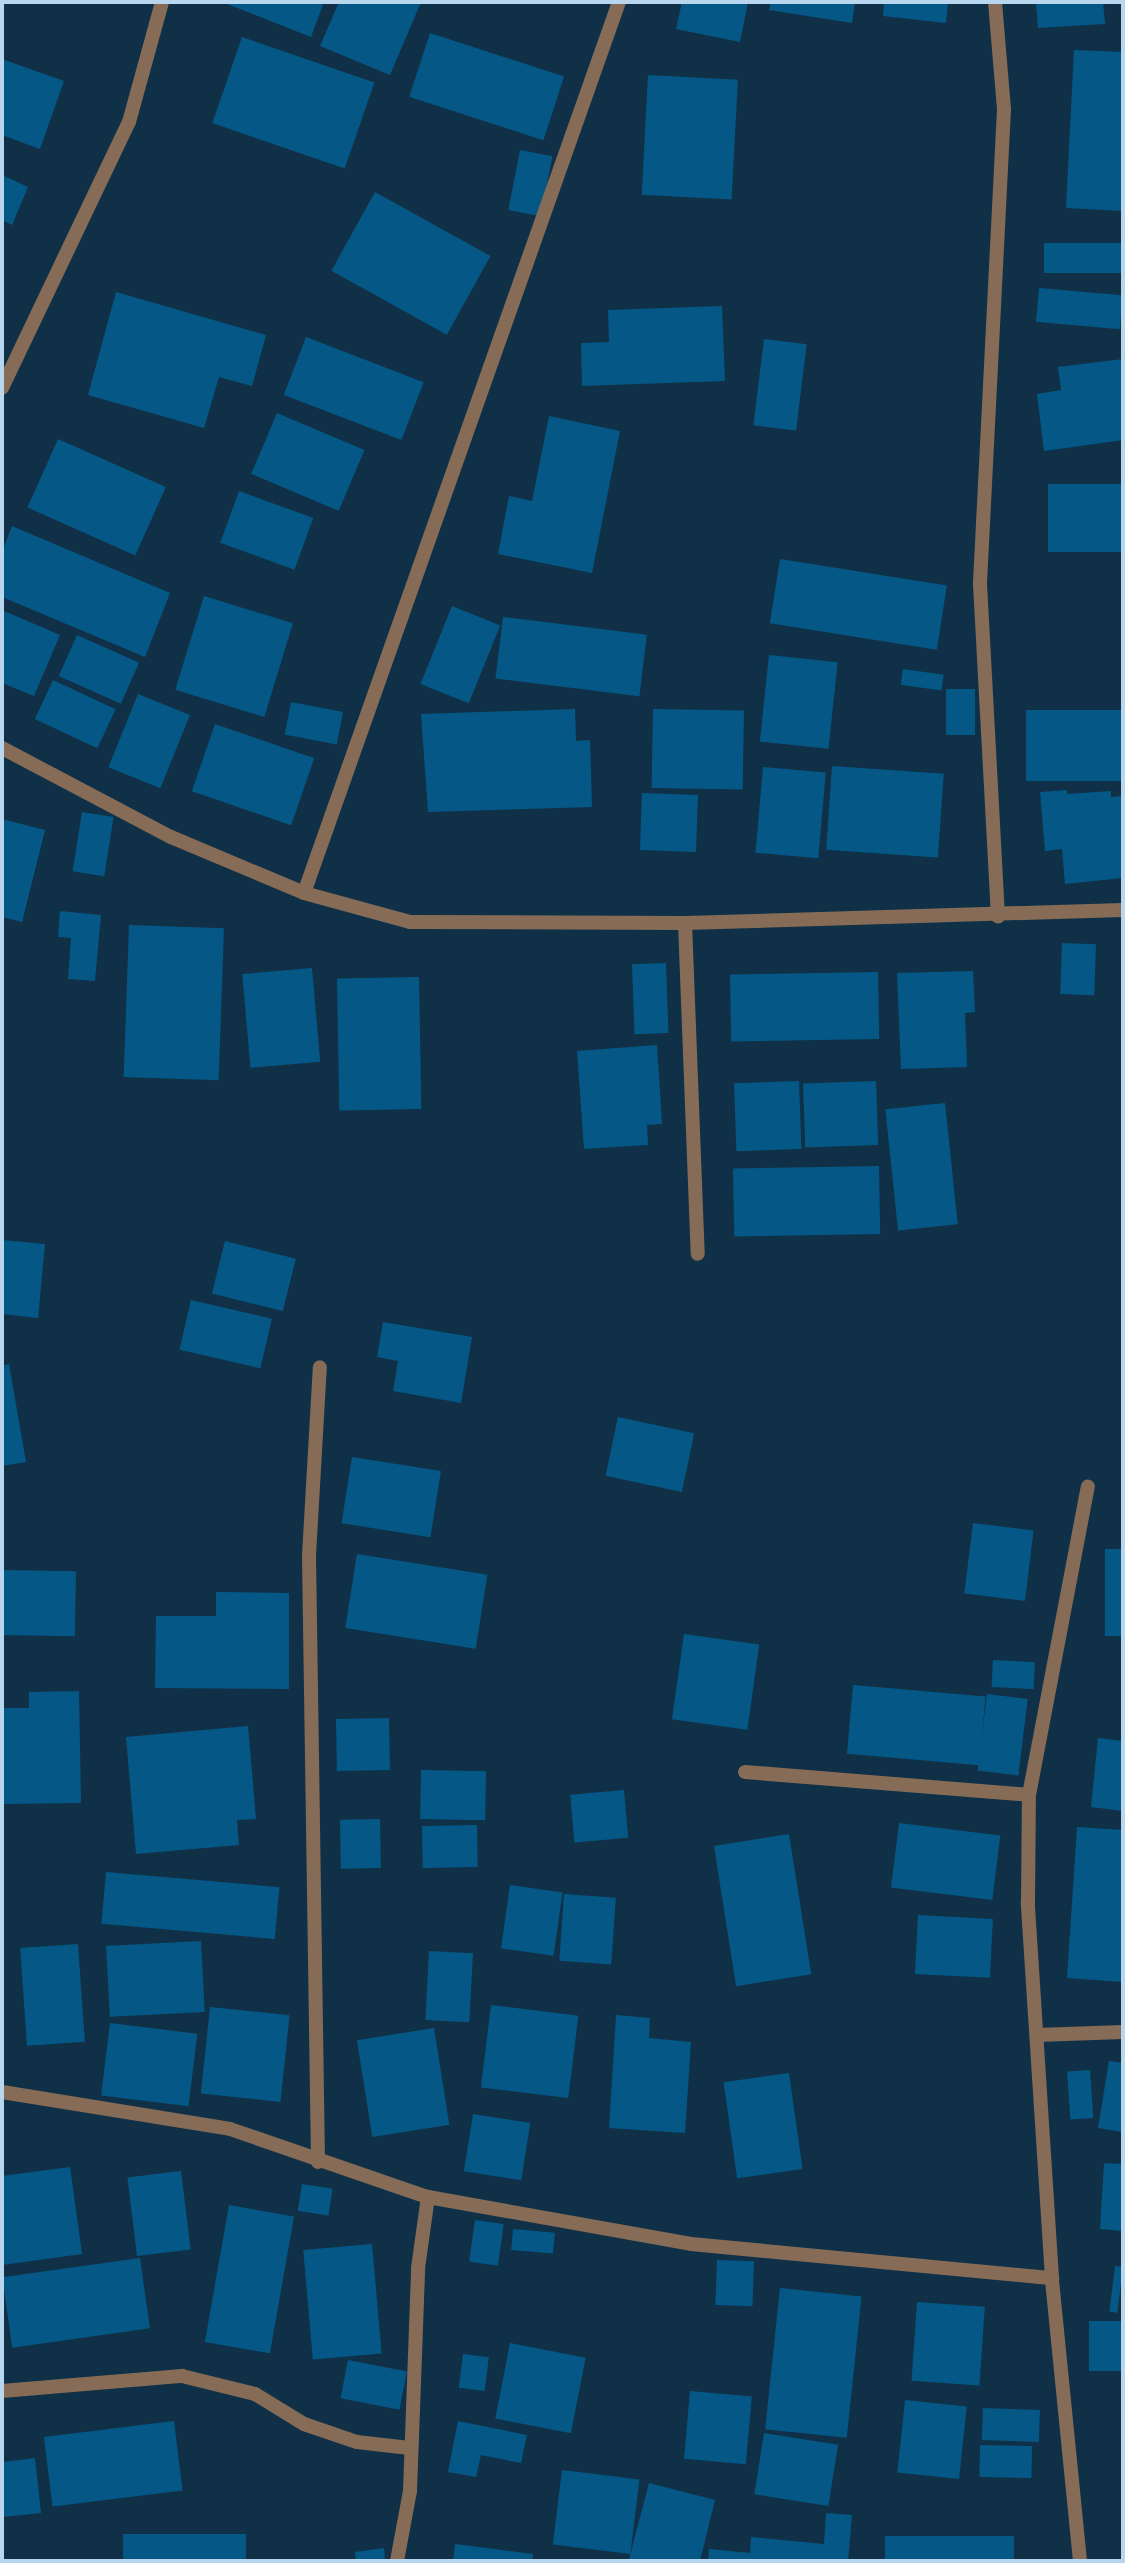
<!DOCTYPE html>
<style>
body{margin:0}
#map{position:relative;width:1125px;height:2563px;overflow:hidden;background:#103047;font-family:"Public Sans",sans-serif}
div>[style]{position:absolute}
[style*='--x']{left:calc(var(--x)*1px);top:calc(var(--y)*1px);width:calc(var(--w)*1px);rotate:calc(var(--a)*1deg)}
.building>*{inset:0;background:#055885;transform-origin:0 0}
.street>*{height:14px;margin:-7px;padding:0 7px;transform-origin:7px;border-radius:7px;background:#866c56}
span{translate:-50% -50%;white-space:nowrap;text-align:center;line-height:1.15;-webkit-text-stroke:5px #001828;paint-order:stroke}
.frame{position:absolute;inset:0;border:4px solid #b8d6ed;pointer-events:none}
</style>
<div id="map">
<div class="building">
<div style="clip-path:polygon(222px 2px,324px 2px,311px 37px)"></div>
<div style="clip-path:polygon(339px 2px,421px 2px,390px 75px,320px 46px)"></div>
<div style="clip-path:polygon(682px 2px,748px 2px,740px 42px,676px 29px)"></div>
<div style="clip-path:polygon(771px 2px,855px 2px,852px 23px,769px 10px)"></div>
<div style="clip-path:polygon(884px 2px,948px 2px,946px 23px,883px 16px)"></div>
<div style="clip-path:polygon(1036px 2px,1103px 2px,1105px 24px,1038px 28px)"></div>
<div style="left:430px;top:33px;width:141px;height:67px;rotate:18deg"></div>
<div style="left:242px;top:37px;width:140px;height:91px;rotate:19deg"></div>
<div style="clip-path:polygon(1074px 50px,1123px 52px,1123px 211px,1066px 208px)"></div>
<div style="clip-path:polygon(2px 59px,64px 81px,40px 149px,2px 135px)"></div>
<div style="left:648px;top:75px;width:90px;height:120px;rotate:3deg"></div>
<div style="left:520px;top:150px;width:33px;height:61px;rotate:11deg"></div>
<div style="clip-path:polygon(2px 175px,28px 187px,12px 225px,2px 220px)"></div>
<div style="left:375px;top:192px;width:132px;height:90px;rotate:29deg"></div>
<div style="left:1123px;top:243px;width:30px;height:79px;rotate:90deg"></div>
<div style="left:1039px;top:288px;width:84px;height:34px;rotate:5deg"></div>
<div style="clip-path:polygon(116px 292px,266px 335px,252px 386px,219px 377px,204px 428px,88px 395px)"></div>
<div style="clip-path:polygon(722px 306px,725px 381px,582px 386px,581px 343px,609px 342px,608px 310px)"></div>
<div style="left:306px;top:337px;width:126px;height:62px;rotate:21deg"></div>
<div style="left:764px;top:339px;width:43px;height:87px;rotate:7deg"></div>
<div style="clip-path:polygon(1123px 359px,1123px 440px,1044px 451px,1037px 394px,1061px 390px,1058px 367px)"></div>
<div style="left:277px;top:413px;width:95px;height:66px;rotate:23deg"></div>
<div style="clip-path:polygon(549px 416px,620px 431px,592px 573px,498px 554px,509px 496px,532px 501px)"></div>
<div style="left:58px;top:439px;width:118px;height:75px;rotate:24deg"></div>
<div style="left:1048px;top:484px;width:75px;height:68px"></div>
<div style="left:239px;top:491px;width:79px;height:55px;rotate:20deg"></div>
<div style="clip-path:polygon(12px 526px,170px 593px,145px 657px,2px 597px,2px 552px)"></div>
<div style="left:780px;top:559px;width:169px;height:65px;rotate:9deg"></div>
<div style="left:204px;top:596px;width:93px;height:98px;rotate:17deg"></div>
<div style="left:452px;top:606px;width:52px;height:84px;rotate:22deg"></div>
<div style="clip-path:polygon(2px 610px,60px 635px,34px 696px,2px 683px)"></div>
<div style="left:503px;top:617px;width:145px;height:62px;rotate:7deg"></div>
<div style="left:77px;top:635px;width:68px;height:45px;rotate:24deg"></div>
<div style="left:769px;top:655px;width:69px;height:87px;rotate:6deg"></div>
<div style="left:903px;top:669px;width:41px;height:16px;rotate:8deg"></div>
<div style="left:53px;top:680px;width:69px;height:43px;rotate:25deg"></div>
<div style="left:946px;top:689px;width:29px;height:46px"></div>
<div style="left:138px;top:694px;width:56px;height:79px;rotate:22deg"></div>
<div style="left:291px;top:702px;width:53px;height:33px;rotate:11deg"></div>
<div style="clip-path:polygon(575px 709px,576px 741px,590px 740px,592px 807px,428px 812px,421px 714px)"></div>
<div style="left:653px;top:709px;width:91px;height:79px;rotate:1deg"></div>
<div style="left:1123px;top:710px;width:71px;height:97px;rotate:90deg"></div>
<div style="left:215px;top:724px;width:105px;height:71px;rotate:19deg"></div>
<div style="left:832px;top:766px;width:112px;height:84px;rotate:4deg"></div>
<div style="left:763px;top:767px;width:63px;height:86px;rotate:5deg"></div>
<div style="clip-path:polygon(1067px 790px,1067px 794px,1111px 791px,1111px 797px,1123px 796px,1123px 878px,1065px 884px,1062px 849px,1045px 851px,1040px 792px)"></div>
<div style="left:642px;top:793px;width:56px;height:57px;rotate:2deg"></div>
<div style="left:82px;top:812px;width:32px;height:60px;rotate:9deg"></div>
<div style="clip-path:polygon(2px 819px,45px 830px,22px 922px,2px 917px)"></div>
<div style="clip-path:polygon(60px 911px,101px 915px,95px 981px,68px 979px,71px 938px,58px 937px)"></div>
<div style="left:129px;top:925px;width:95px;height:152px;rotate:2deg"></div>
<div style="left:1062px;top:943px;width:34px;height:51px;rotate:2deg"></div>
<div style="left:666px;top:963px;width:70px;height:34px;rotate:88deg"></div>
<div style="left:312px;top:968px;width:94px;height:70px;rotate:85deg"></div>
<div style="clip-path:polygon(973px 971px,975px 1012px,965px 1013px,967px 1067px,901px 1069px,897px 973px)"></div>
<div style="left:878px;top:972px;width:67px;height:148px;rotate:89deg"></div>
<div style="left:419px;top:977px;width:132px;height:82px;rotate:89deg"></div>
<div style="clip-path:polygon(657px 1045px,662px 1124px,647px 1125px,648px 1145px,584px 1149px,577px 1051px)"></div>
<div style="left:799px;top:1081px;width:68px;height:65px;rotate:88deg"></div>
<div style="left:876px;top:1081px;width:64px;height:73px;rotate:88deg"></div>
<div style="left:945px;top:1103px;width:122px;height:60px;rotate:84deg"></div>
<div style="left:879px;top:1166px;width:68px;height:146px;rotate:89deg"></div>
<div style="clip-path:polygon(2px 1240px,45px 1244px,38px 1318px,2px 1314px)"></div>
<div style="left:225px;top:1241px;width:73px;height:54px;rotate:14deg"></div>
<div style="left:191px;top:1300px;width:83px;height:51px;rotate:13deg"></div>
<div style="clip-path:polygon(383px 1322px,472px 1337px,461px 1403px,393px 1391px,398px 1361px,377px 1357px)"></div>
<div style="clip-path:polygon(9px 1364px,26px 1462px,2px 1466px,2px 1366px)"></div>
<div style="left:618px;top:1417px;width:78px;height:60px;rotate:12deg"></div>
<div style="left:352px;top:1457px;width:90px;height:67px;rotate:9deg"></div>
<div style="left:973px;top:1523px;width:61px;height:71px;rotate:7deg"></div>
<div style="left:1105px;top:1549px;width:18px;height:87px"></div>
<div style="left:357px;top:1554px;width:132px;height:75px;rotate:9deg"></div>
<div style="left:2px;top:1570px;width:74px;height:65px;rotate:1deg"></div>
<div style="clip-path:polygon(216px 1592px,289px 1593px,289px 1689px,155px 1688px,156px 1616px,216px 1616px)"></div>
<div style="left:684px;top:1634px;width:76px;height:86px;rotate:8deg"></div>
<div style="left:993px;top:1660px;width:42px;height:27px;rotate:3deg"></div>
<div style="left:853px;top:1685px;width:133px;height:69px;rotate:5deg"></div>
<div style="clip-path:polygon(79px 1691px,81px 1803px,2px 1804px,2px 1708px,29px 1708px,29px 1692px)"></div>
<div style="left:987px;top:1694px;width:41px;height:77px;rotate:7deg"></div>
<div style="left:389px;top:1718px;width:52px;height:53px;rotate:89deg"></div>
<div style="clip-path:polygon(248px 1726px,256px 1819px,237px 1820px,239px 1845px,136px 1854px,126px 1737px)"></div>
<div style="clip-path:polygon(1098px 1738px,1123px 1741px,1123px 1811px,1091px 1807px)"></div>
<div style="left:421px;top:1770px;width:65px;height:49px;rotate:1deg"></div>
<div style="left:624px;top:1790px;width:48px;height:54px;rotate:85deg"></div>
<div style="left:380px;top:1819px;width:49px;height:40px;rotate:89deg"></div>
<div style="left:899px;top:1823px;width:102px;height:65px;rotate:7deg"></div>
<div style="left:477px;top:1825px;width:42px;height:55px;rotate:89deg"></div>
<div style="clip-path:polygon(1077px 1827px,1123px 1830px,1123px 1982px,1067px 1978px)"></div>
<div style="left:789px;top:1834px;width:142px;height:76px;rotate:81deg"></div>
<div style="left:106px;top:1872px;width:174px;height:52px;rotate:5deg"></div>
<div style="left:510px;top:1885px;width:53px;height:64px;rotate:8deg"></div>
<div style="left:564px;top:1894px;width:52px;height:67px;rotate:4deg"></div>
<div style="left:918px;top:1915px;width:75px;height:59px;rotate:3deg"></div>
<div style="left:201px;top:1941px;width:71px;height:95px;rotate:87deg"></div>
<div style="left:78px;top:1944px;width:98px;height:58px;rotate:86deg"></div>
<div style="left:429px;top:1951px;width:44px;height:69px;rotate:3deg"></div>
<div style="left:491px;top:2005px;width:88px;height:83px;rotate:7deg"></div>
<div style="left:210px;top:2007px;width:80px;height:87px;rotate:6deg"></div>
<div style="clip-path:polygon(616px 2015px,650px 2018px,649px 2038px,691px 2042px,685px 2133px,609px 2128px)"></div>
<div style="left:110px;top:2023px;width:88px;height:73px;rotate:7deg"></div>
<div style="left:434px;top:2028px;width:98px;height:78px;rotate:81deg"></div>
<div style="clip-path:polygon(1109px 2061px,1123px 2063px,1123px 2132px,1098px 2128px)"></div>
<div style="left:1090px;top:2070px;width:48px;height:23px;rotate:86deg"></div>
<div style="left:789px;top:2073px;width:97px;height:66px;rotate:82deg"></div>
<div style="left:473px;top:2114px;width:58px;height:58px;rotate:9deg"></div>
<div style="clip-path:polygon(1104px 2163px,1123px 2164px,1123px 2231px,1100px 2229px)"></div>
<div style="clip-path:polygon(70px 2167px,82px 2254px,2px 2265px,2px 2176px)"></div>
<div style="left:181px;top:2171px;width:79px;height:54px;rotate:83deg"></div>
<div style="left:302px;top:2184px;width:31px;height:27px;rotate:9deg"></div>
<div style="left:229px;top:2205px;width:66px;height:139px;rotate:10deg"></div>
<div style="left:475px;top:2220px;width:29px;height:42px;rotate:8deg"></div>
<div style="left:513px;top:2229px;width:42px;height:21px;rotate:5deg"></div>
<div style="left:372px;top:2244px;width:110px;height:69px;rotate:85deg"></div>
<div style="left:140px;top:2258px;width:71px;height:139px;rotate:82deg"></div>
<div style="left:717px;top:2260px;width:37px;height:45px;rotate:2deg"></div>
<div style="left:1115px;top:2266px;width:8px;height:46px;rotate:7deg"></div>
<div style="left:780px;top:2288px;width:82px;height:142px;rotate:6deg"></div>
<div style="left:917px;top:2302px;width:68px;height:79px;rotate:4deg"></div>
<div style="left:1123px;top:2321px;width:50px;height:34px;rotate:90deg"></div>
<div style="left:510px;top:2343px;width:77px;height:77px;rotate:11deg"></div>
<div style="left:463px;top:2354px;width:26px;height:34px;rotate:7deg"></div>
<div style="left:348px;top:2360px;width:60px;height:39px;rotate:11deg"></div>
<div style="left:690px;top:2391px;width:62px;height:68px;rotate:5deg"></div>
<div style="left:905px;top:2400px;width:62px;height:73px;rotate:6deg"></div>
<div style="left:983px;top:2408px;width:57px;height:32px;rotate:2deg"></div>
<div style="left:174px;top:2421px;width:70px;height:131px;rotate:83deg"></div>
<div style="clip-path:polygon(458px 2421px,527px 2435px,521px 2463px,481px 2455px,476px 2477px,448px 2472px)"></div>
<div style="left:764px;top:2433px;width:75px;height:62px;rotate:9deg"></div>
<div style="left:980px;top:2445px;width:52px;height:32px;rotate:1deg"></div>
<div style="clip-path:polygon(35px 2458px,41px 2513px,2px 2517px,2px 2462px)"></div>
<div style="left:562px;top:2470px;width:78px;height:75px;rotate:7deg"></div>
<div style="clip-path:polygon(649px 2483px,715px 2500px,700px 2561px,629px 2559px)"></div>
<div style="clip-path:polygon(826px 2513px,852px 2515px,848px 2561px,708px 2561px,709px 2549px,750px 2553px,751px 2537px,824px 2544px)"></div>
<div style="left:246px;top:2534px;width:27px;height:123px;rotate:90deg"></div>
<div style="left:885px;top:2536px;width:129px;height:25px"></div>
<div style="clip-path:polygon(455px 2544px,533px 2554px,532px 2561px,453px 2561px)"></div>
<div style="clip-path:polygon(384px 2548px,385px 2561px,356px 2561px,355px 2552px)"></div>
</div>
<div class="street">
<div style="--x:995;--y:2;--w:107;--a:85.2"></div>
<div style="--x:1004;--y:109;--w:476;--a:92.9"></div>
<div style="--x:980;--y:584;--w:333;--a:86.9"></div>
<div style="--x:2;--y:388;--w:295;--a:-64.5"></div>
<div style="--x:129;--y:122;--w:124;--a:-74.6"></div>
<div style="--x:2;--y:748;--w:191;--a:27.8"></div>
<div style="--x:171;--y:837;--w:144;--a:22.8"></div>
<div style="--x:304;--y:893;--w:110;--a:15.3"></div>
<div style="--x:410;--y:922;--w:275;--a:0.2"></div>
<div style="--x:685;--y:923;--w:438;--a:-1.7"></div>
<div style="--x:304;--y:893;--w:945;--a:-70.53"></div>
<div style="--x:685;--y:923;--w:331;--a:87.8"></div>
<div style="--x:745;--y:1772;--w:285;--a:4.6"></div>
<div style="--x:1037;--y:2035;--w:86;--a:-2"></div>
<div style="--x:2;--y:2092;--w:231;--a:9.2"></div>
<div style="--x:230;--y:2129;--w:209;--a:19"></div>
<div style="--x:428;--y:2197;--w:267;--a:10.1"></div>
<div style="--x:691;--y:2244;--w:363;--a:5.4"></div>
<div style="--x:318;--y:2162;--w:607;--a:-90.85"></div>
<div style="--x:309;--y:1555;--w:188;--a:-86.7"></div>
<div style="--x:2;--y:2391;--w:181;--a:-4.8"></div>
<div style="--x:182;--y:2376;--w:75;--a:13.9"></div>
<div style="--x:255;--y:2394;--w:57;--a:31.5"></div>
<div style="--x:304;--y:2424;--w:56;--a:18.8"></div>
<div style="--x:357;--y:2442;--w:53;--a:6.5"></div>
<div style="--x:397;--y:2561;--w:71;--a:-79.5"></div>
<div style="--x:410;--y:2491;--w:223;--a:-87.9"></div>
<div style="--x:418;--y:2268;--w:72;--a:-82"></div>
<div style="--x:1080;--y:2561;--w:284;--a:-95.7"></div>
<div style="--x:1052;--y:2278;--w:377;--a:-93.7"></div>
<div style="--x:1028;--y:1902;--w:107;--a:-89.5"></div>
<div style="--x:1029;--y:1795;--w:314;--a:-79.2"></div>
</div>
<div class="frame"></div>
</div>
